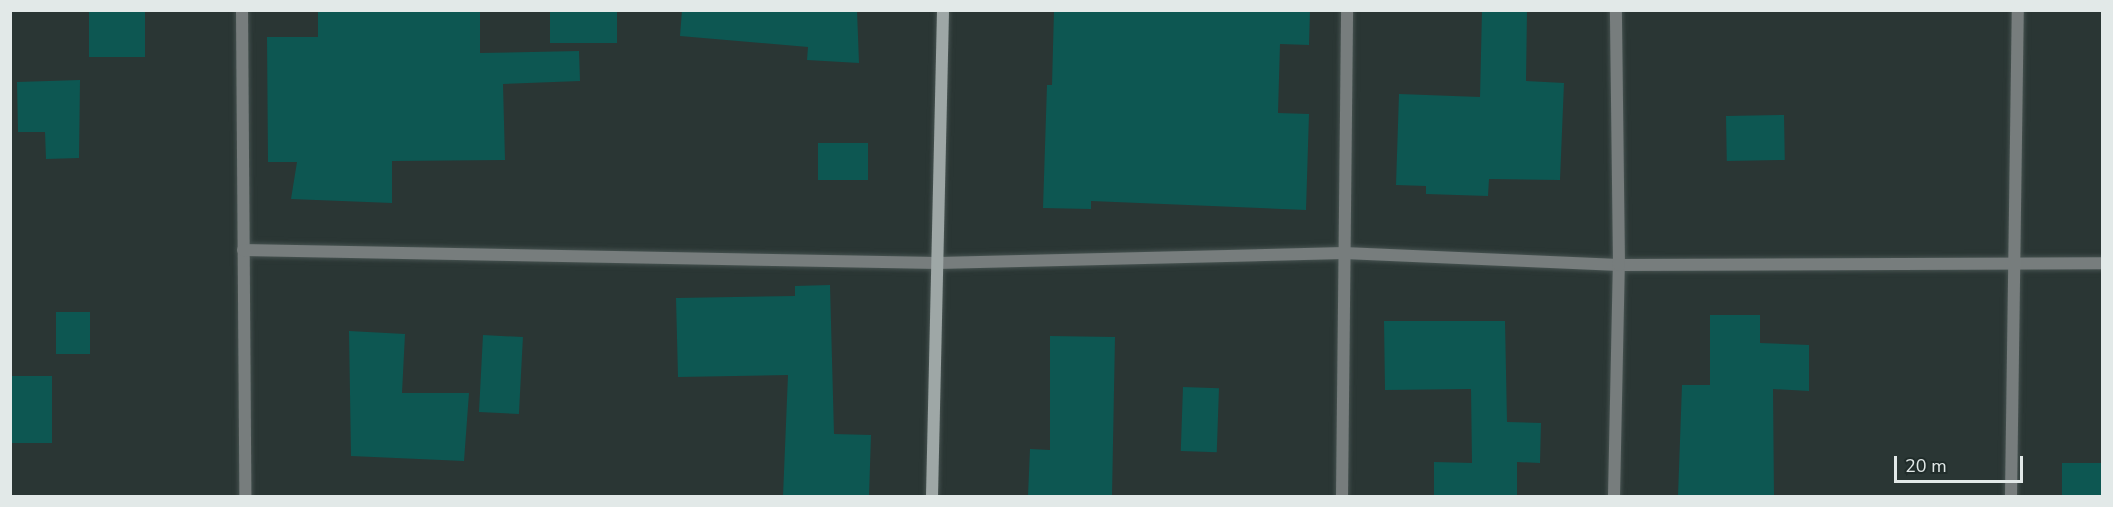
<!DOCTYPE html>
<style>
body{margin:0}
#map{position:relative;width:2113px;height:507px;overflow:hidden;background:#2a3634;font-family:"Nunito Sans",sans-serif}
div>[style]{position:absolute}
[style*='--x']{left:calc(var(--x)*1px);top:calc(var(--y)*1px);width:calc(var(--w)*1px);rotate:calc(var(--a)*1deg)}
.building>*{inset:0;background:#0d5752;transform-origin:0 0}
.roads{filter:drop-shadow(0 0 2px #475351) drop-shadow(0 0 2px #475351)}
.street>*{height:12px;margin:-6px;padding:0 6px;transform-origin:6px;border-radius:6px;background:#777d7d}
.secondary>*{height:12px;margin:-6px;padding:0 6px;transform-origin:6px;border-radius:6px;background:#9ea7a6}
span{translate:-50% -50%;white-space:nowrap;text-align:center;line-height:1.15;-webkit-text-stroke:6px #202c2a;paint-order:stroke}
.frame{position:absolute;inset:0;border:12px solid #e2e9e8;pointer-events:none}
.scale{position:absolute;left:1894px;top:456px;width:129px;height:27px;box-sizing:border-box;border:3px solid #e2e9e8;border-top:0;padding-left:8px;font-size:18px;line-height:21px;white-space:nowrap;color:#e2e9e8;-webkit-text-stroke:4px #202c2a;paint-order:stroke}
</style>
<div id="map">
<div class="building">
<div style="left:89px;top:10px;width:56px;height:47px"></div>
<div style="clip-path:polygon(318px 10px,480px 10px,480px 53px,579px 51px,580px 81px,503px 84px,505px 160px,392px 161px,392px 203px,291px 199px,297px 162px,268px 162px,267px 37px,318px 37px)"></div>
<div style="left:550px;top:10px;width:67px;height:33px"></div>
<div style="clip-path:polygon(682px 10px,857px 10px,859px 63px,807px 60px,808px 47px,680px 36px)"></div>
<div style="clip-path:polygon(1054px 10px,1310px 10px,1309px 45px,1280px 44px,1278px 113px,1309px 114px,1306px 210px,1091px 201px,1091px 209px,1043px 208px,1047px 85px,1052px 85px)"></div>
<div style="clip-path:polygon(1482px 10px,1527px 10px,1526px 81px,1564px 83px,1560px 180px,1489px 179px,1488px 196px,1426px 194px,1426px 186px,1396px 185px,1399px 94px,1480px 97px)"></div>
<div style="clip-path:polygon(80px 80px,79px 158px,46px 159px,45px 132px,18px 132px,17px 82px)"></div>
<div style="left:1784px;top:115px;width:45px;height:58px;rotate:89deg"></div>
<div style="left:868px;top:143px;width:37px;height:50px;rotate:90deg"></div>
<div style="clip-path:polygon(830px 285px,834px 434px,871px 435px,869px 496px,783px 496px,788px 375px,678px 377px,676px 298px,795px 296px,795px 286px)"></div>
<div style="left:56px;top:312px;width:34px;height:42px"></div>
<div style="clip-path:polygon(1710px 315px,1760px 315px,1760px 343px,1809px 345px,1809px 391px,1773px 389px,1774px 496px,1678px 496px,1682px 385px,1710px 385px)"></div>
<div style="clip-path:polygon(1384px 321px,1505px 321px,1507px 422px,1541px 423px,1540px 463px,1517px 462px,1517px 496px,1434px 496px,1434px 462px,1472px 463px,1471px 389px,1385px 390px)"></div>
<div style="clip-path:polygon(349px 331px,405px 334px,402px 393px,469px 393px,464px 461px,351px 456px)"></div>
<div style="left:483px;top:335px;width:40px;height:77px;rotate:3deg"></div>
<div style="clip-path:polygon(1050px 336px,1115px 337px,1112px 496px,1028px 496px,1030px 449px,1050px 450px)"></div>
<div style="left:10px;top:376px;width:42px;height:67px"></div>
<div style="left:1183px;top:387px;width:36px;height:64px;rotate:2deg"></div>
<div style="left:2062px;top:463px;width:41px;height:33px"></div>
</div>
<div class="roads">
<div class="street">
<div style="--x:242;--y:10;--w:486;--a:89.6"></div>
<div style="--x:243;--y:250;--w:695;--a:1.07"></div>
<div style="--x:938;--y:263;--w:406;--a:-1.4"></div>
<div style="--x:1344;--y:253;--w:275;--a:2.5"></div>
<div style="--x:1619;--y:265;--w:483;--a:-0.2"></div>
<div style="--x:1342;--y:496;--w:486;--a:-89.4"></div>
<div style="--x:1614;--y:496;--w:231;--a:-88.8"></div>
<div style="--x:1619;--y:265;--w:255;--a:-90.7"></div>
<div style="--x:2011;--y:496;--w:486;--a:-89.2"></div>
</div>
<div class="secondary">
<div style="--x:932;--y:496;--w:486;--a:-88.7"></div>
</div>
</div>
<div class="frame"></div>
<div class="scale">20 m</div>
</div>
